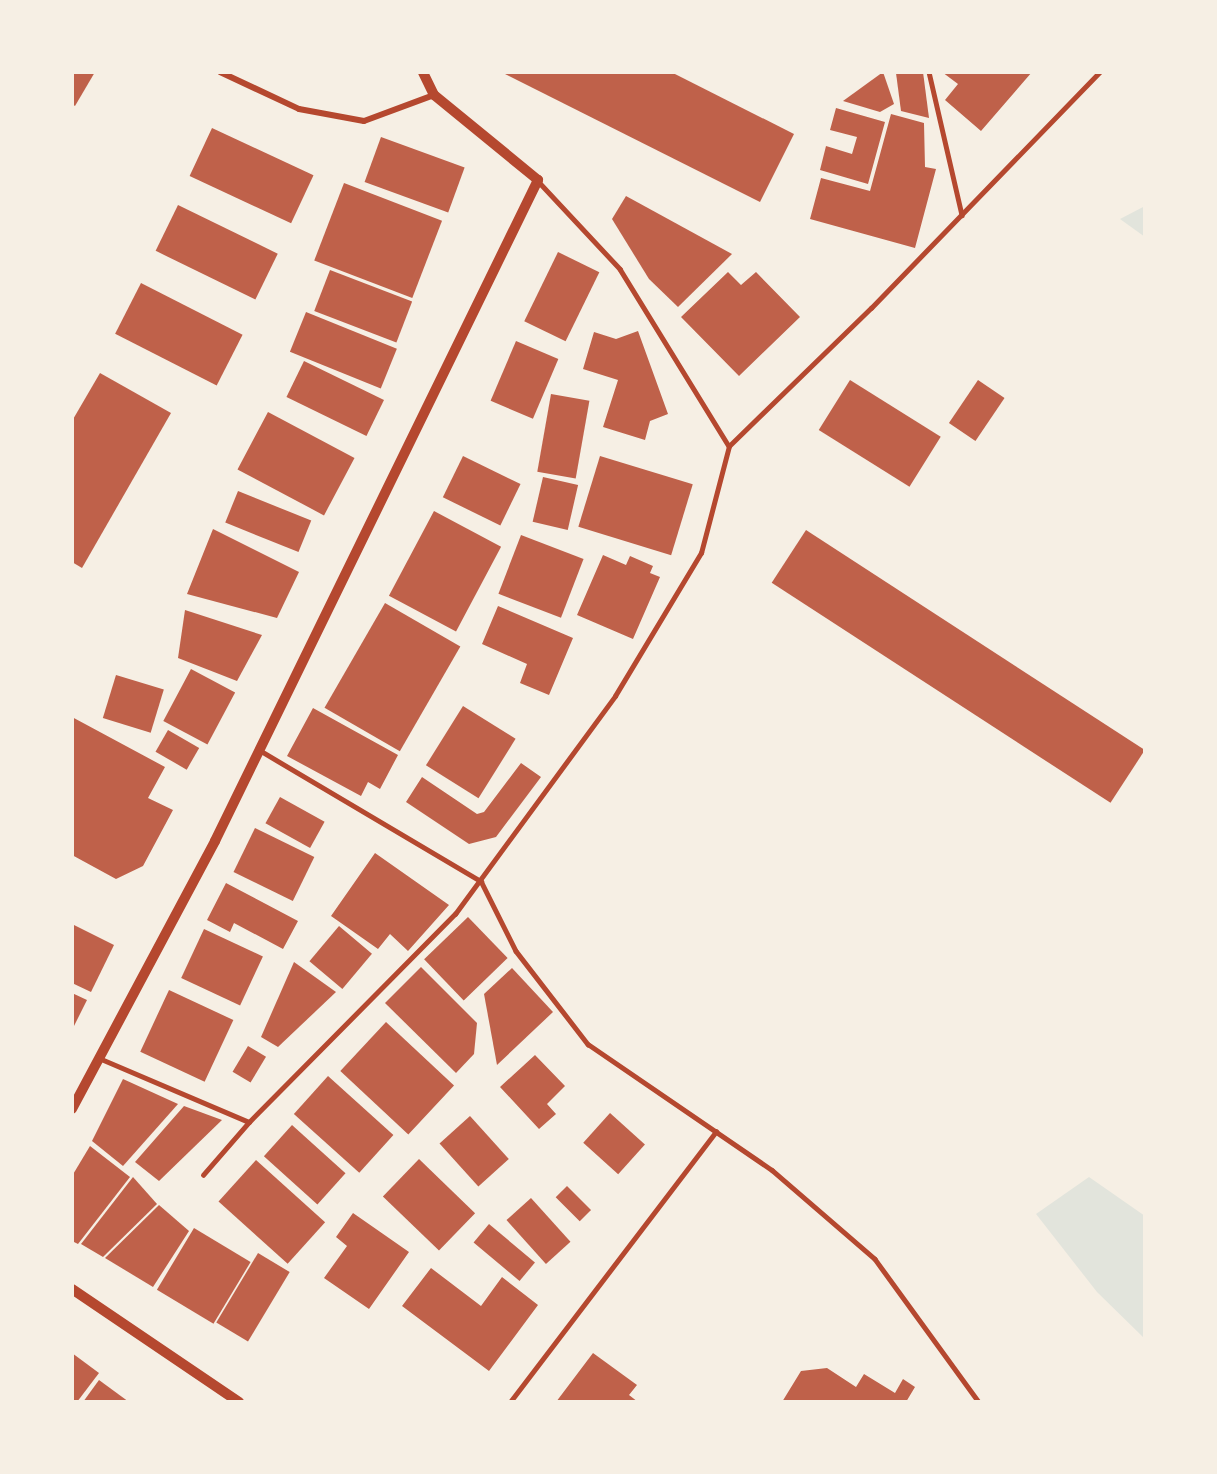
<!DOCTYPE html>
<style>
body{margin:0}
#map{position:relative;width:1217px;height:1474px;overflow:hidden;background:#f6efe4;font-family:Ubuntu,sans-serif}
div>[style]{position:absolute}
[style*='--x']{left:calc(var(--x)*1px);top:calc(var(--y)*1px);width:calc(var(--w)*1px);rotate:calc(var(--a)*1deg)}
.green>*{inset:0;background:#e2e4dc}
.building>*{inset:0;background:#bf614a;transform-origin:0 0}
.service>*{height:4.5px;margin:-2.25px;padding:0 2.25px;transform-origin:2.25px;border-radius:2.25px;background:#b5482f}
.minor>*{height:6px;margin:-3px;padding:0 3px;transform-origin:3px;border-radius:3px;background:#b5482f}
.tertiary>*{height:10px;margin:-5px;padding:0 5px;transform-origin:5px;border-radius:5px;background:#b5482f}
span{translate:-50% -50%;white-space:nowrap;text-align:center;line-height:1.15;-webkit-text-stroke:4.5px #f6efe4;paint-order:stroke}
.frame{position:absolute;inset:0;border:74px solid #f6efe4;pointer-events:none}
</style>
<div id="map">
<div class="green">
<div style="clip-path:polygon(1145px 206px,1145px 237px,1120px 219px)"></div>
<div style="clip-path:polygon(1089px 1177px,1145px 1216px,1145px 1339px,1097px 1292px,1036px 1214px)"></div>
</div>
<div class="building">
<div style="clip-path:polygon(72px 72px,95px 72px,75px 106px,72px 104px)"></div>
<div style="clip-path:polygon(501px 72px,671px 72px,794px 134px,760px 202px)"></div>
<div style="clip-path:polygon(883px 72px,894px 104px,880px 112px,843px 101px)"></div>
<div style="clip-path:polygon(923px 72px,929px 118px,901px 111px,896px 73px)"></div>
<div style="clip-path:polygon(942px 72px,1032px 72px,981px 131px,945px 100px,958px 84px)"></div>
<div style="clip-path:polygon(836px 108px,885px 122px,868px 184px,820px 170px,826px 146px,852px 154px,857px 137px,830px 130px)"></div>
<div style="clip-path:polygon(891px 114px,924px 123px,925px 167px,936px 169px,915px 248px,810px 219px,821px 178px,870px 191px)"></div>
<div style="left:212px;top:128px;width:112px;height:53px;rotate:25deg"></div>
<div style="left:381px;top:137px;width:89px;height:48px;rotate:20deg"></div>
<div style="left:344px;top:183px;width:105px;height:83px;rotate:21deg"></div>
<div style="clip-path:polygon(626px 196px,732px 254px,678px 307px,649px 279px,612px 219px)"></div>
<div style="left:178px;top:205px;width:111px;height:51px;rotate:26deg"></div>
<div style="left:558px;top:252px;width:46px;height:77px;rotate:26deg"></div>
<div style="left:330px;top:270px;width:88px;height:44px;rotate:21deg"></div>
<div style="clip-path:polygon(728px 272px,741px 285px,756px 272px,800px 317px,739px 376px,681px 317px)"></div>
<div style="left:141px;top:283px;width:114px;height:57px;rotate:27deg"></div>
<div style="left:306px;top:312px;width:98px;height:43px;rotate:22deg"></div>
<div style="clip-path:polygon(638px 331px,668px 414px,650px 421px,645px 440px,603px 427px,618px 380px,583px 369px,594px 332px,616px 339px)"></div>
<div style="left:516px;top:341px;width:46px;height:65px;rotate:23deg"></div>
<div style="left:304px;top:361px;width:89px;height:40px;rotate:26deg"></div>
<div style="clip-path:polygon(100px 373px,171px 413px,82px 568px,72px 562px,72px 421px)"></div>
<div style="left:850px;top:380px;width:107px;height:59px;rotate:32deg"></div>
<div style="left:978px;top:380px;width:32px;height:52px;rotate:34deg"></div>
<div style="left:551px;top:394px;width:39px;height:79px;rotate:10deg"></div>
<div style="left:268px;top:412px;width:98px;height:65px;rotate:28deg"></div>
<div style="left:463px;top:456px;width:64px;height:46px;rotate:26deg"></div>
<div style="left:600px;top:456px;width:97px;height:74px;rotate:17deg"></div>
<div style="left:543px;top:477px;width:36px;height:46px;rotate:13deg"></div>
<div style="left:238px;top:491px;width:79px;height:34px;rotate:22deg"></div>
<div style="left:434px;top:511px;width:76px;height:96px;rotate:28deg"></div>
<div style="clip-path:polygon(213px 529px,299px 572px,277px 618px,187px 594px)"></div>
<div style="left:806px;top:530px;width:404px;height:63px;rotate:33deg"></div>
<div style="left:521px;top:535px;width:67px;height:63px;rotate:21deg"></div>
<div style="clip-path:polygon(603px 555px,626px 565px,630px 556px,653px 566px,650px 573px,660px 577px,633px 639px,577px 615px)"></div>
<div style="left:385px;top:603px;width:87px;height:121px;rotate:30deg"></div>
<div style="clip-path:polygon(498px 606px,573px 638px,549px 695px,520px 683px,527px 664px,482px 644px)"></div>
<div style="clip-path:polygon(185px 610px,262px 635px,237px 681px,178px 658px)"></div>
<div style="left:191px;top:669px;width:50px;height:59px;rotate:28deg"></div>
<div style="left:116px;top:675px;width:50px;height:45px;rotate:17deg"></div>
<div style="left:463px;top:706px;width:62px;height:70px;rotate:32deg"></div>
<div style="clip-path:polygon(313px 708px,398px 755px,380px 789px,368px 782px,361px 796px,287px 756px)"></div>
<div style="clip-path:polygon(72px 717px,165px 767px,148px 798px,173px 810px,143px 866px,116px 879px,72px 855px)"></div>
<div style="left:168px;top:730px;width:36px;height:25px;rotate:30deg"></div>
<div style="clip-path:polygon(521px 763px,541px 777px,496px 837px,469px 844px,406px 802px,422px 777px,477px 814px,484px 812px)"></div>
<div style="left:280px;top:797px;width:51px;height:30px;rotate:29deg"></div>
<div style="left:255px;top:828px;width:66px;height:49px;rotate:26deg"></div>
<div style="clip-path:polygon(375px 853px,449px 905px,408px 951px,390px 934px,378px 949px,331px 916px)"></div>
<div style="clip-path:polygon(226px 883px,298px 921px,283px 949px,234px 923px,230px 932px,207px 920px)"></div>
<div style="left:468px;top:917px;width:57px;height:61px;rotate:46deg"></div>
<div style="clip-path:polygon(72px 924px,114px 945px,91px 992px,72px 983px)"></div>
<div style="left:339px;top:926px;width:43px;height:46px;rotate:40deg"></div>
<div style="left:204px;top:929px;width:65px;height:54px;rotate:25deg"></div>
<div style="clip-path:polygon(294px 962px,336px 992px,278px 1047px,261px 1037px)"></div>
<div style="clip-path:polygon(421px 967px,477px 1023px,474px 1054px,456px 1073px,385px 1003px)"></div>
<div style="clip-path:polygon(512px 968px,553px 1012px,497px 1065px,484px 994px)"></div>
<div style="left:169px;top:990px;width:71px;height:68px;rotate:25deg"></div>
<div style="clip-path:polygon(72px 993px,87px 1000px,72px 1030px)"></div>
<div style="left:386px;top:1022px;width:93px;height:67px;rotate:43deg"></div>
<div style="left:248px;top:1046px;width:21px;height:30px;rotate:31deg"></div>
<div style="clip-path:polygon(535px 1055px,565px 1086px,547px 1104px,556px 1114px,539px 1129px,500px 1087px)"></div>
<div style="left:328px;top:1076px;width:88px;height:51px;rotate:42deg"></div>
<div style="clip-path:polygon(123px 1079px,178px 1104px,123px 1166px,92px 1141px)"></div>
<div style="clip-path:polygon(184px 1106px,222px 1120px,159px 1181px,135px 1162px)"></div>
<div style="left:610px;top:1113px;width:47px;height:40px;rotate:42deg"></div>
<div style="left:470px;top:1116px;width:58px;height:41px;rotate:48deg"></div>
<div style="left:292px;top:1125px;width:72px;height:42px;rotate:42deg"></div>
<div style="clip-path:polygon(90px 1146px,130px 1177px,78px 1244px,72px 1241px,72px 1176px)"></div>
<div style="left:419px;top:1159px;width:78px;height:52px;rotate:44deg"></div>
<div style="left:256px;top:1160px;width:93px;height:56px;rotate:42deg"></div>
<div style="clip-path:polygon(133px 1177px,157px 1204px,103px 1257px,81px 1244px)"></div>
<div style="left:567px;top:1186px;width:34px;height:16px;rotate:45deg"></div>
<div style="left:531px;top:1198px;width:59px;height:33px;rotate:48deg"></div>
<div style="clip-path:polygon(159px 1205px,189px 1231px,153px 1287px,105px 1258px)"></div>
<div style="clip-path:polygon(353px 1213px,409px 1252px,369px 1309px,324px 1278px,347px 1246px,336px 1237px)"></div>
<div style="left:489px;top:1224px;width:60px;height:24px;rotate:40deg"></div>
<div style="left:194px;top:1228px;width:66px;height:72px;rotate:31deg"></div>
<div style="left:258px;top:1253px;width:37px;height:81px;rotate:31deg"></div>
<div style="clip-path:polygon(431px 1268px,481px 1306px,502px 1277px,538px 1305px,489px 1371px,402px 1306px)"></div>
<div style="clip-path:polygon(72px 1353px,99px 1373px,77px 1402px,72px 1402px)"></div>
<div style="clip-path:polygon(593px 1353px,637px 1385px,629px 1395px,638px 1402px,556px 1402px)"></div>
<div style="clip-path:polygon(827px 1368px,856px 1387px,864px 1374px,895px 1393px,903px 1379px,915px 1387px,906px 1402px,782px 1402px,801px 1371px)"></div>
<div style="clip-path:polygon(99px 1380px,129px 1402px,83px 1402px)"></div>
</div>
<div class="service">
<div style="--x:929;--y:72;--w:147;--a:77"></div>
<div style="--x:539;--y:182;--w:119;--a:47"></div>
<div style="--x:620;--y:269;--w:208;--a:58.4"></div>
<div style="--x:261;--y:751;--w:256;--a:30.6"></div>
<div style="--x:481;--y:881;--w:78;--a:63.4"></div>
<div style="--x:516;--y:951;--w:118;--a:52.3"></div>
<div style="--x:588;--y:1044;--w:223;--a:34.4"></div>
<div style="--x:772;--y:1170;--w:136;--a:40.8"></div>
<div style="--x:875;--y:1259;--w:177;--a:54"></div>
<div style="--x:99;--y:1058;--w:163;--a:23.1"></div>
<div style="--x:249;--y:1122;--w:293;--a:-45.3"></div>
<div style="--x:455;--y:914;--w:270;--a:-53.7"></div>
<div style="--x:615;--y:696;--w:167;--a:-59"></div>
<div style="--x:701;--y:553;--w:111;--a:-75.3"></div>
<div style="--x:729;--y:446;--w:198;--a:-44.2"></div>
<div style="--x:871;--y:308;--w:329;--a:-45.9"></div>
<div style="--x:203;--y:1175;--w:70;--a:-49"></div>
<div style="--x:510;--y:1402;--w:340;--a:-52.7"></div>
</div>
<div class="minor">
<div style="--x:220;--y:72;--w:87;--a:25.1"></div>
<div style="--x:299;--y:109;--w:66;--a:10.5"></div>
<div style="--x:364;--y:121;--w:75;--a:-20.4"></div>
</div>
<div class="tertiary">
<div style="--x:72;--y:1109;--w:304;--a:-61.9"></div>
<div style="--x:215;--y:841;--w:736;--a:-63.96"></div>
<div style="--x:538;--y:180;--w:134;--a:-140.7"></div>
<div style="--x:434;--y:95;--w:25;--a:-116"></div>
<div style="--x:72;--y:1289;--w:202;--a:34.1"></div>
</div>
<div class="frame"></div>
</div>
